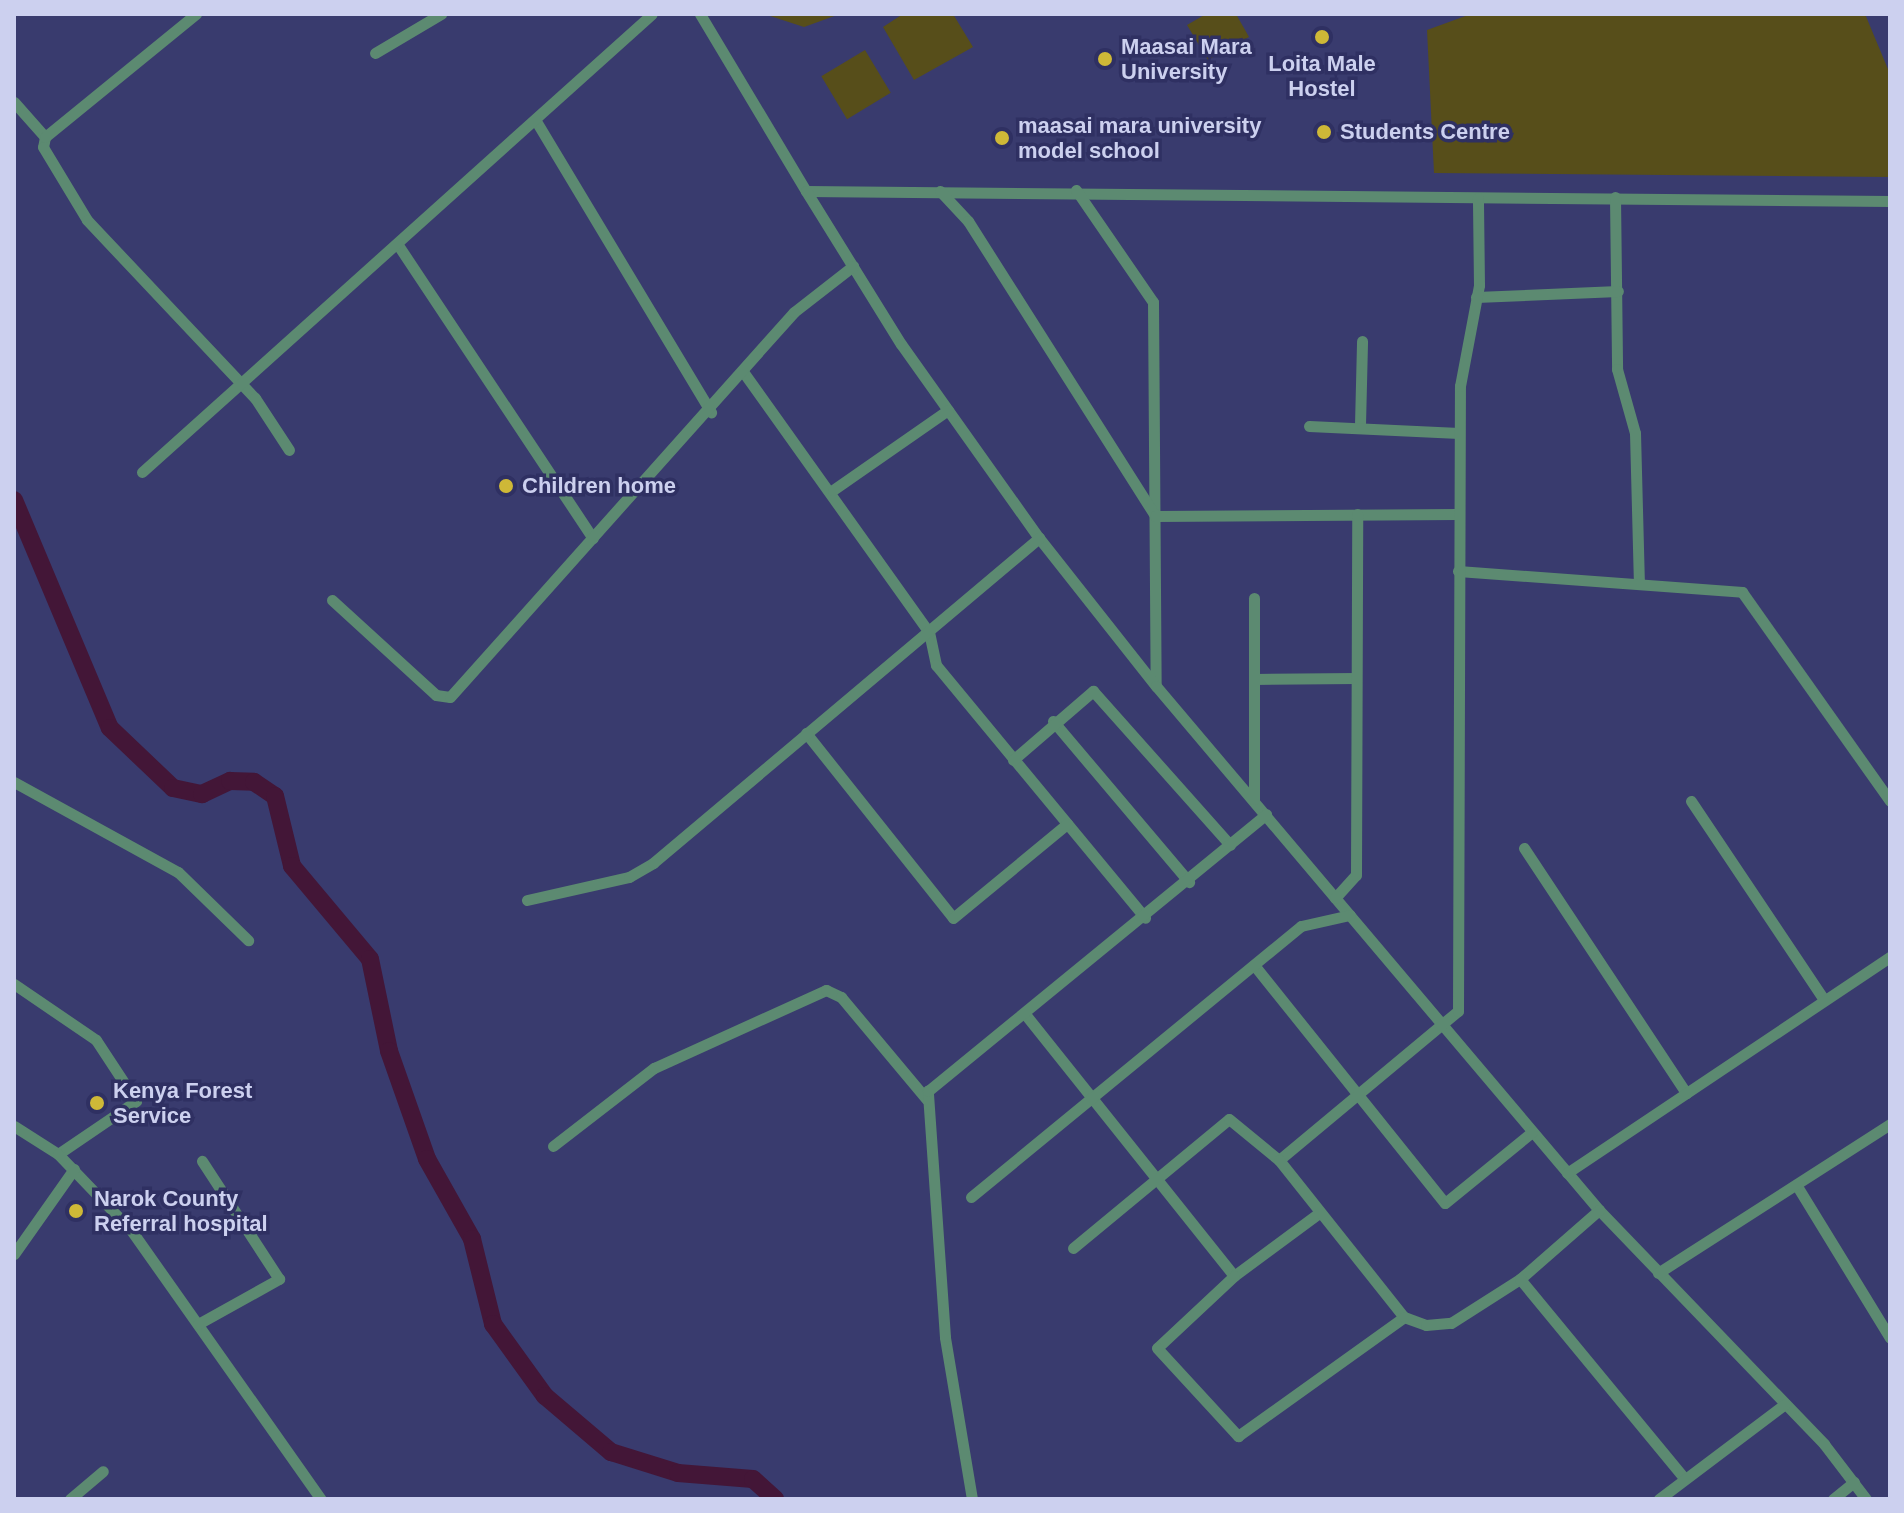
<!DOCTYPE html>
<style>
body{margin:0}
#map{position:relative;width:1904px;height:1513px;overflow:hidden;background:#393b6e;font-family:Arial,sans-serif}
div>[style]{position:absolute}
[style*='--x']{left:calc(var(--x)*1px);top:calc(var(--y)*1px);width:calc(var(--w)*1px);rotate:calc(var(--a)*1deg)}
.green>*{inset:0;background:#574e1a;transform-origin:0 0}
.river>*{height:18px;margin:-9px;padding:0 9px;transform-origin:9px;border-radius:9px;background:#431637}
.minor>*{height:11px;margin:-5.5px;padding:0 5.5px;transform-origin:5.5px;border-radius:5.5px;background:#5c8a71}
.dots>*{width:22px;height:22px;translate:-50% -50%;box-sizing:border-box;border:4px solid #2f3062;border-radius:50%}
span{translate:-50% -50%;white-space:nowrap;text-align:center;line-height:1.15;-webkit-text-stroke:7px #2f3062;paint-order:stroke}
.poi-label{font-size:22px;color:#ccd0ef;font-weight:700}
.left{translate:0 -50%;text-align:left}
.frame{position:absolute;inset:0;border:16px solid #ccd0ef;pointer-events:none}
</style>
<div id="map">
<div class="green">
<div style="clip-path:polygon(764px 14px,840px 14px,804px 27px)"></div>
<div style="clip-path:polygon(903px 14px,953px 14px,973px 47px,914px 80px,883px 27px)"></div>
<div style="clip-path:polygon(1206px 14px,1236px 14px,1249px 37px,1208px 60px,1187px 25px)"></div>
<div style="clip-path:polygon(1471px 14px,1865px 14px,1890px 74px,1890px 177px,1434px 173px,1427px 30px)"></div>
<div style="left:865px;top:50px;width:50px;height:51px;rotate:59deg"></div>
</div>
<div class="river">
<div style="--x:14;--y:500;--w:247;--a:67.2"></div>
<div style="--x:110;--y:728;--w:87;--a:43.6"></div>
<div style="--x:173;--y:788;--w:30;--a:12"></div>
<div style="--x:202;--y:794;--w:31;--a:-25"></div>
<div style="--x:230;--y:781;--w:24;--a:2"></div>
<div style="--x:254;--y:782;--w:25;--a:34"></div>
<div style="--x:275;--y:796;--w:72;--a:76.3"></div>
<div style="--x:292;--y:866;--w:121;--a:50"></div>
<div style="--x:370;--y:959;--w:94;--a:78.3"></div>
<div style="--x:389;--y:1051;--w:114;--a:70.6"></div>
<div style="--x:427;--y:1159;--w:92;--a:60.6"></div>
<div style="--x:472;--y:1239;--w:88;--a:76.1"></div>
<div style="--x:493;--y:1324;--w:89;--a:54.2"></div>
<div style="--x:545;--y:1396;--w:87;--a:40.3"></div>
<div style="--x:611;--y:1452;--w:70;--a:17.4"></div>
<div style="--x:678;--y:1473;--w:75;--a:4.6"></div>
<div style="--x:753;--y:1479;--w:30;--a:42"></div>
</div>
<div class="minor">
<div style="--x:700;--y:14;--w:206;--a:59.1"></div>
<div style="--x:806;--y:191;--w:1084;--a:0.53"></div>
<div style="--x:375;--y:53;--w:77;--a:-30.6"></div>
<div style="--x:14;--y:102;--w:47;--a:48.5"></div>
<div style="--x:536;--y:121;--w:340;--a:59"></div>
<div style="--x:45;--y:137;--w:10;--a:101"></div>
<div style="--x:43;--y:147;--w:85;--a:58.9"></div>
<div style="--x:87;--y:220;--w:245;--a:46.7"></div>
<div style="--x:255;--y:398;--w:62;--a:56.8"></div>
<div style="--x:45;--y:137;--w:195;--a:-39.2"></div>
<div style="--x:1076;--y:190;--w:136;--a:55.5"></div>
<div style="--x:1153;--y:302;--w:383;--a:89.6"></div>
<div style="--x:806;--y:191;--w:180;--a:58.2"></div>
<div style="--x:901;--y:344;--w:238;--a:54.6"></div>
<div style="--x:1039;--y:538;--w:189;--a:51.7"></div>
<div style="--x:1156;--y:686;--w:686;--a:49.79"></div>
<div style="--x:1599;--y:1210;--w:325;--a:46.1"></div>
<div style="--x:1824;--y:1444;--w:69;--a:52.6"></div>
<div style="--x:940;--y:191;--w:41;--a:47"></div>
<div style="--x:968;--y:221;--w:349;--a:57.6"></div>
<div style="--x:1155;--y:516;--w:303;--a:-0.4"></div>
<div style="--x:1615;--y:197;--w:172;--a:89.3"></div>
<div style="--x:1617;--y:369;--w:66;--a:74.3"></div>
<div style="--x:1635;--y:433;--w:148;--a:88.5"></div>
<div style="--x:398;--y:245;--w:352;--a:56.4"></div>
<div style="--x:1476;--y:297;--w:142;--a:-2.4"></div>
<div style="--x:744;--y:373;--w:318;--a:54.5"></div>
<div style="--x:929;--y:632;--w:34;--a:78"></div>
<div style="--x:936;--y:665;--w:328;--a:50.4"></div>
<div style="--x:1360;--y:425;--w:84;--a:-88.6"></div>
<div style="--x:1309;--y:426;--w:150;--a:2.7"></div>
<div style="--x:142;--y:472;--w:685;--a:-41.93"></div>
<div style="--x:833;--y:490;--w:140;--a:-34.8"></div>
<div style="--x:1458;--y:571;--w:285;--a:4.2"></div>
<div style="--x:1742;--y:592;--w:256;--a:54.7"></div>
<div style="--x:332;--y:600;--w:141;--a:42.4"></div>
<div style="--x:436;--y:695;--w:14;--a:8"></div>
<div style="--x:450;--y:697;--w:516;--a:-48.22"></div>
<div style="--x:794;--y:312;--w:75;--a:-37.9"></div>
<div style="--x:1254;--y:679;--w:102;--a:-0.6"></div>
<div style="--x:1053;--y:721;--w:211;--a:49.8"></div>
<div style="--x:806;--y:733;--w:236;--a:51.5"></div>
<div style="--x:953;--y:918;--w:148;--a:-39.5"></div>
<div style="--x:1013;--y:760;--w:106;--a:-40.8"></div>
<div style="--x:1093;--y:691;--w:206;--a:48.3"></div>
<div style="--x:14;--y:782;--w:187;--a:28.8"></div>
<div style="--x:178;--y:872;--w:98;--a:44.2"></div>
<div style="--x:1254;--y:799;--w:201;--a:-90"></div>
<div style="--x:1691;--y:801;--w:239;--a:56.2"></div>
<div style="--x:1524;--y:848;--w:294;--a:56.5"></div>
<div style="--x:1335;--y:898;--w:31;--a:-48"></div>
<div style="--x:1356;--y:875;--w:361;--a:-89.8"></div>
<div style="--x:527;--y:900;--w:105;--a:-12.7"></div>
<div style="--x:629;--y:877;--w:28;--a:-30"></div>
<div style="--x:653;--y:863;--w:505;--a:-40.1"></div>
<div style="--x:1254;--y:965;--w:305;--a:51.3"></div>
<div style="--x:1445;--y:1203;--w:112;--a:-39.2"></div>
<div style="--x:14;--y:984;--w:99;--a:34.3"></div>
<div style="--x:96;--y:1040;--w:73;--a:56.7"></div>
<div style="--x:136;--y:1101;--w:94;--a:145.8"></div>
<div style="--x:1025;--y:1014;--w:335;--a:51.4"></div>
<div style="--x:14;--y:1126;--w:52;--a:32.5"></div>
<div style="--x:58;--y:1154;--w:105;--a:46.2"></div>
<div style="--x:131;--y:1230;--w:329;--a:54.8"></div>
<div style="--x:553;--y:1146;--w:128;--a:-37.7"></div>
<div style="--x:654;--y:1068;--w:189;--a:-24.4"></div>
<div style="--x:826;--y:990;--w:17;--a:25"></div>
<div style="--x:841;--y:997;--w:134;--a:50.1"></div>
<div style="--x:1279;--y:1160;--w:233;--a:-39.8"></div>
<div style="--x:1458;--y:1011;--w:625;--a:-89.82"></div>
<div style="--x:1460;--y:386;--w:103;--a:-79.3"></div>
<div style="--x:1479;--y:285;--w:87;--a:-90.7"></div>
<div style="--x:1567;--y:1173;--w:389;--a:-33.8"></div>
<div style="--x:1797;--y:1186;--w:178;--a:58.5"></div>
<div style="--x:971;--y:1197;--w:427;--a:-39.4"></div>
<div style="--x:1301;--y:926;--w:50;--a:-12.7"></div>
<div style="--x:1319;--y:1213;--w:106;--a:143.5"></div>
<div style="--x:1234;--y:1276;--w:105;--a:136.9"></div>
<div style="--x:1157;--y:1348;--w:120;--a:47.4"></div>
<div style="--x:1238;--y:1436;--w:204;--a:-35.6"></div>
<div style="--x:1073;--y:1248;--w:202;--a:-39.6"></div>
<div style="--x:1229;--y:1119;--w:65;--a:39.4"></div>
<div style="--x:1279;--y:1160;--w:201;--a:51.5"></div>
<div style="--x:1404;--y:1317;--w:23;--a:20"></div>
<div style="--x:1426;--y:1325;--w:25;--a:-5"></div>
<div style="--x:1451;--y:1323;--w:82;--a:-32.5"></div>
<div style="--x:1520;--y:1279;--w:105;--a:-41.1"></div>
<div style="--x:14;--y:1254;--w:104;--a:-54.8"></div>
<div style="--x:1658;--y:1273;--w:276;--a:-32.7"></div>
<div style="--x:1520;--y:1279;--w:258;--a:50.5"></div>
<div style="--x:198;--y:1324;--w:93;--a:-29.1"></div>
<div style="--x:279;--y:1279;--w:141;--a:-123.1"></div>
<div style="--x:70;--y:1499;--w:43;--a:-40.3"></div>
<div style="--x:972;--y:1499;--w:164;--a:-99.5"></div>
<div style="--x:945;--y:1337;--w:247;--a:-94"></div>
<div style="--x:928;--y:1091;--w:437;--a:-39.3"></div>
<div style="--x:1659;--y:1499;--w:158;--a:-37"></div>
<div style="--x:1833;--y:1499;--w:27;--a:-39"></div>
</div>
<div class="dots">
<div style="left:1322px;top:37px;background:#ceb837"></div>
<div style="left:1105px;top:59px;background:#ceb837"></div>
<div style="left:1324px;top:132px;background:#ceb837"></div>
<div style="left:1002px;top:138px;background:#ceb837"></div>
<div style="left:506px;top:486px;background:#ceb837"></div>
<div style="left:97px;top:1103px;background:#ceb837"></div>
<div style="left:76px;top:1211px;background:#ceb837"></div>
</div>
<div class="poi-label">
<span class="left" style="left:1121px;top:59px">Maasai Mara<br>University</span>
<span style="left:1322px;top:76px">Loita Male<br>Hostel</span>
<span class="left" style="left:1018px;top:138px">maasai mara university<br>model school</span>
<span class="left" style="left:1340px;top:132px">Students Centre</span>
<span class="left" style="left:522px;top:486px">Children home</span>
<span class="left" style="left:113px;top:1103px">Kenya Forest<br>Service</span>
<span class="left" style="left:94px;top:1211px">Narok County<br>Referral hospital</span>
</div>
<div class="frame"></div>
</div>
